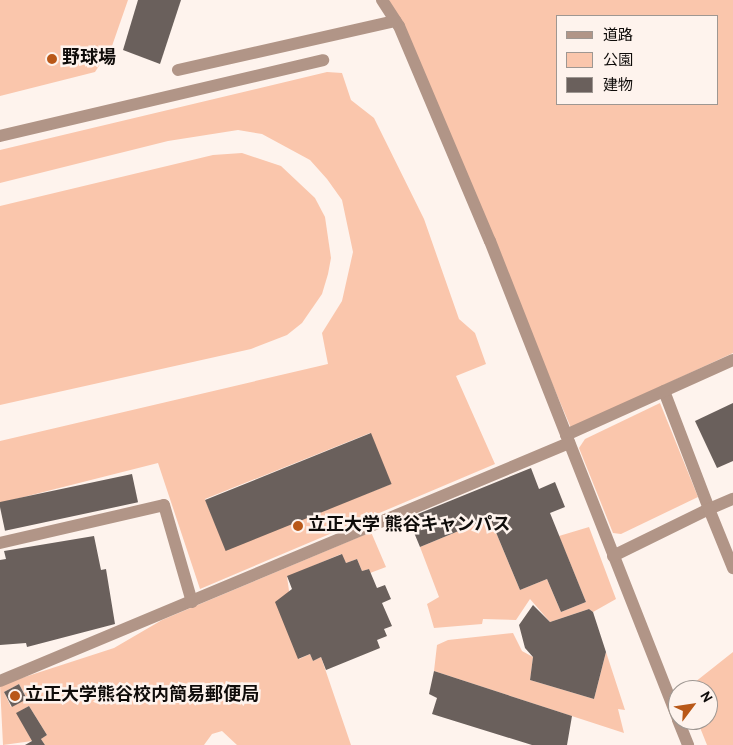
<!DOCTYPE html>
<meta charset="utf-8">
<style>
body{margin:0}
#map{position:relative;width:733px;height:745px;overflow:hidden;background:#fef3ed;font-family:Overpass,"Noto Sans JP",sans-serif}
div>[style]{position:absolute}
[style*='--x']{left:calc(var(--x)*1px);top:calc(var(--y)*1px);width:calc(var(--w)*1px);rotate:calc(var(--a)*1deg)}
.green>*{inset:0;background:#fac6ac}
.building>*{inset:0;background:#6a605c;transform-origin:0 0}
.minor>*{height:12px;margin:-6px;padding:0 6px;transform-origin:6px;border-radius:6px;background:#b19587}
.dots>*{width:14px;height:14px;translate:-50% -50%;box-sizing:border-box;border:2px solid #fef3ed;border-radius:50%}
span{translate:-50% -50%;white-space:nowrap;text-align:center;line-height:1.15;-webkit-text-stroke:5px #fef3ed;paint-order:stroke}
.poi-label{font-size:18px;color:#0f0c0a;font-weight:700}
.left{translate:0 -50%;text-align:left}
.legend{position:absolute;left:556px;top:15px;width:162px;height:90px;box-sizing:border-box;background:#fef3ed;border:1px solid #9e9792;margin:0;padding:6px 9px;list-style:none;font-size:15px;color:#0f0c0a}
.legend li{display:flex;align-items:center;gap:10px;height:25px}
.legend b{width:25px;border:1px solid #9e9792}
.north{position:absolute;left:668px;top:680px;width:50px;height:50px;box-sizing:border-box;background:#fef3ed;border:1px solid #9e9792;border-radius:50%;rotate:59deg;font-size:14px;font-weight:700;line-height:20px;text-align:center;color:#0f0c0a}
.north::after{content:'';display:block;margin:auto;width:18px;height:22px;background:#b95818;clip-path:polygon(50% 0,100% 100%,50% 72%,0 100%)}
</style>
<div id="map">
<div class="green">
<div style="clip-path:polygon(0 0,128px 0,112px 46px,95px 72px,0 96px)"></div>
<div style="clip-path:polygon(evenodd,389px 0,733px 0,733px 353px,571px 428px,389px 0,557px 16px,717px 16px,717px 104px,557px 104px,557px 16px)"></div>
<div style="clip-path:polygon(evenodd,327px 72px,342px 73px,351px 100px,374px 118px,424px 219px,459px 319px,475px 333px,486px 364px,456px 376px,495px 464px,200px 589px,158px 463px,0 503px,0 441px,328px 364px,322px 333px,342px 301px,353px 252px,342px 200px,327px 179px,310px 160px,262px 134px,238px 130px,168px 141px,0 183px,0 150px,327px 72px,370px 433px,391px 484px,226px 549px,205px 499px,370px 433px)"></div>
<div style="clip-path:polygon(242px 153px,281px 166px,315px 198px,325px 217px,331px 258px,328px 274px,322px 294px,302px 323px,287px 335px,251px 349px,0 405px,0 206px,213px 155px)"></div>
<div style="clip-path:polygon(660px 403px,698px 497px,621px 534px,613px 533px,579px 448px,585px 439px)"></div>
<div style="clip-path:polygon(490px 518px,520px 590px,547px 579px,561px 612px,586px 602px,559px 536px,589px 527px,616px 599px,593px 612px,589px 609px,550px 622px,530px 599px,516px 620px,483px 619px,482px 624px,434px 628px,427px 604px,439px 597px,420px 547px)"></div>
<div style="clip-path:polygon(evenodd,371px 532px,386px 567px,370px 573px,369px 569px,362px 571px,357px 559px,346px 563px,341px 554px,287px 577px,299px 659px,310px 654px,313px 661px,321px 657px,351px 745px,237px 745px,222px 731px,212px 734px,204px 745px,45px 745px,41px 739px,47px 735px,29px 706px,17px 713px,32px 741px,3px 745px,0 685px,114px 648px,162px 620px,371px 532px,19px 684px,27px 698px,11px 707px,4px 692px,19px 684px)"></div>
<div style="clip-path:polygon(513px 633px,522px 651px,533px 657px,530px 680px,594px 699px,606px 652px,625px 710px,618px 709px,624px 733px,434px 671px,437px 645px,448px 640px)"></div>
<div style="clip-path:polygon(733px 652px,733px 745px,707px 745px,697px 720px,708px 720px,708px 690px,685px 690px)"></div>
</div>
<div class="building">
<div style="clip-path:polygon(138px 0,181px 0,160px 64px,123px 50px)"></div>
<div style="clip-path:polygon(733px 403px,733px 461px,717px 468px,695px 421px)"></div>
<div style="left:371px;top:433px;width:55px;height:179px;rotate:68deg"></div>
<div style="clip-path:polygon(531px 468px,539px 489px,555px 482px,565px 507px,550px 513px,586px 602px,561px 612px,547px 579px,520px 590px,490px 518px,420px 547px,408px 518px)"></div>
<div style="left:132px;top:474px;width:29px;height:136px;rotate:78deg"></div>
<div style="clip-path:polygon(94px 536px,101px 570px,106px 569px,115px 624px,27px 647px,26px 643px,0 645px,0 560px,6px 559px,4px 551px)"></div>
<div style="clip-path:polygon(342px 554px,346px 563px,357px 559px,362px 571px,369px 569px,377px 588px,385px 585px,391px 599px,382px 603px,392px 626px,384px 629px,387px 636px,377px 640px,380px 648px,326px 670px,321px 657px,313px 661px,310px 654px,298px 659px,275px 602px,292px 589px,287px 576px)"></div>
<div style="clip-path:polygon(533px 605px,550px 622px,589px 609px,593px 612px,606px 652px,594px 699px,530px 680px,533px 657px,525px 648px,519px 625px)"></div>
<div style="clip-path:polygon(434px 671px,572px 716px,567px 745px,532px 745px,432px 714px,437px 698px,429px 694px)"></div>
<div style="left:19px;top:684px;width:17px;height:17px;rotate:62deg"></div>
<div style="clip-path:polygon(29px 706px,47px 735px,41px 739px,45px 745px,25px 745px,32px 741px,16px 713px)"></div>
</div>
<div class="minor">
<div style="--x:382;--y:0;--w:31;--a:57"></div>
<div style="--x:399;--y:26;--w:233;--a:67.1"></div>
<div style="--x:490;--y:241;--w:514;--a:68.53"></div>
<div style="--x:178;--y:70;--w:223;--a:-12.7"></div>
<div style="--x:0;--y:136;--w:332;--a:-13.2"></div>
<div style="--x:664;--y:391;--w:126;--a:69.1"></div>
<div style="--x:709;--y:509;--w:26;--a:-23"></div>
<div style="--x:566;--y:435;--w:183;--a:-24.2"></div>
<div style="--x:0;--y:543;--w:168;--a:-13"></div>
<div style="--x:164;--y:505;--w:101;--a:73.9"></div>
<div style="--x:613;--y:556;--w:107;--a:-26.1"></div>
<div style="--x:709;--y:509;--w:64;--a:67.9"></div>
<div style="--x:0;--y:681;--w:617;--a:-22.7"></div>
<div style="--x:678;--y:720;--w:27;--a:68"></div>
</div>
<div class="dots">
<div style="left:52px;top:59px;background:#b95818"></div>
<div style="left:298px;top:526px;background:#b95818"></div>
<div style="left:15px;top:696px;background:#b95818"></div>
</div>
<div class="poi-label">
<span class="left" style="left:62px;top:59px">野球場</span>
<span class="left" style="left:308px;top:526px">立正大学 熊谷キャンパス</span>
<span class="left" style="left:25px;top:696px">立正大学熊谷校内簡易郵便局</span>
</div>
<ul class="legend">
<li><b style="height:6px;background:#b19587"></b>道路</li>
<li><b style="height:14px;background:#fac6ac"></b>公園</li>
<li><b style="height:14px;background:#6a605c"></b>建物</li>
</ul>
<div class="north">N</div>
</div>
